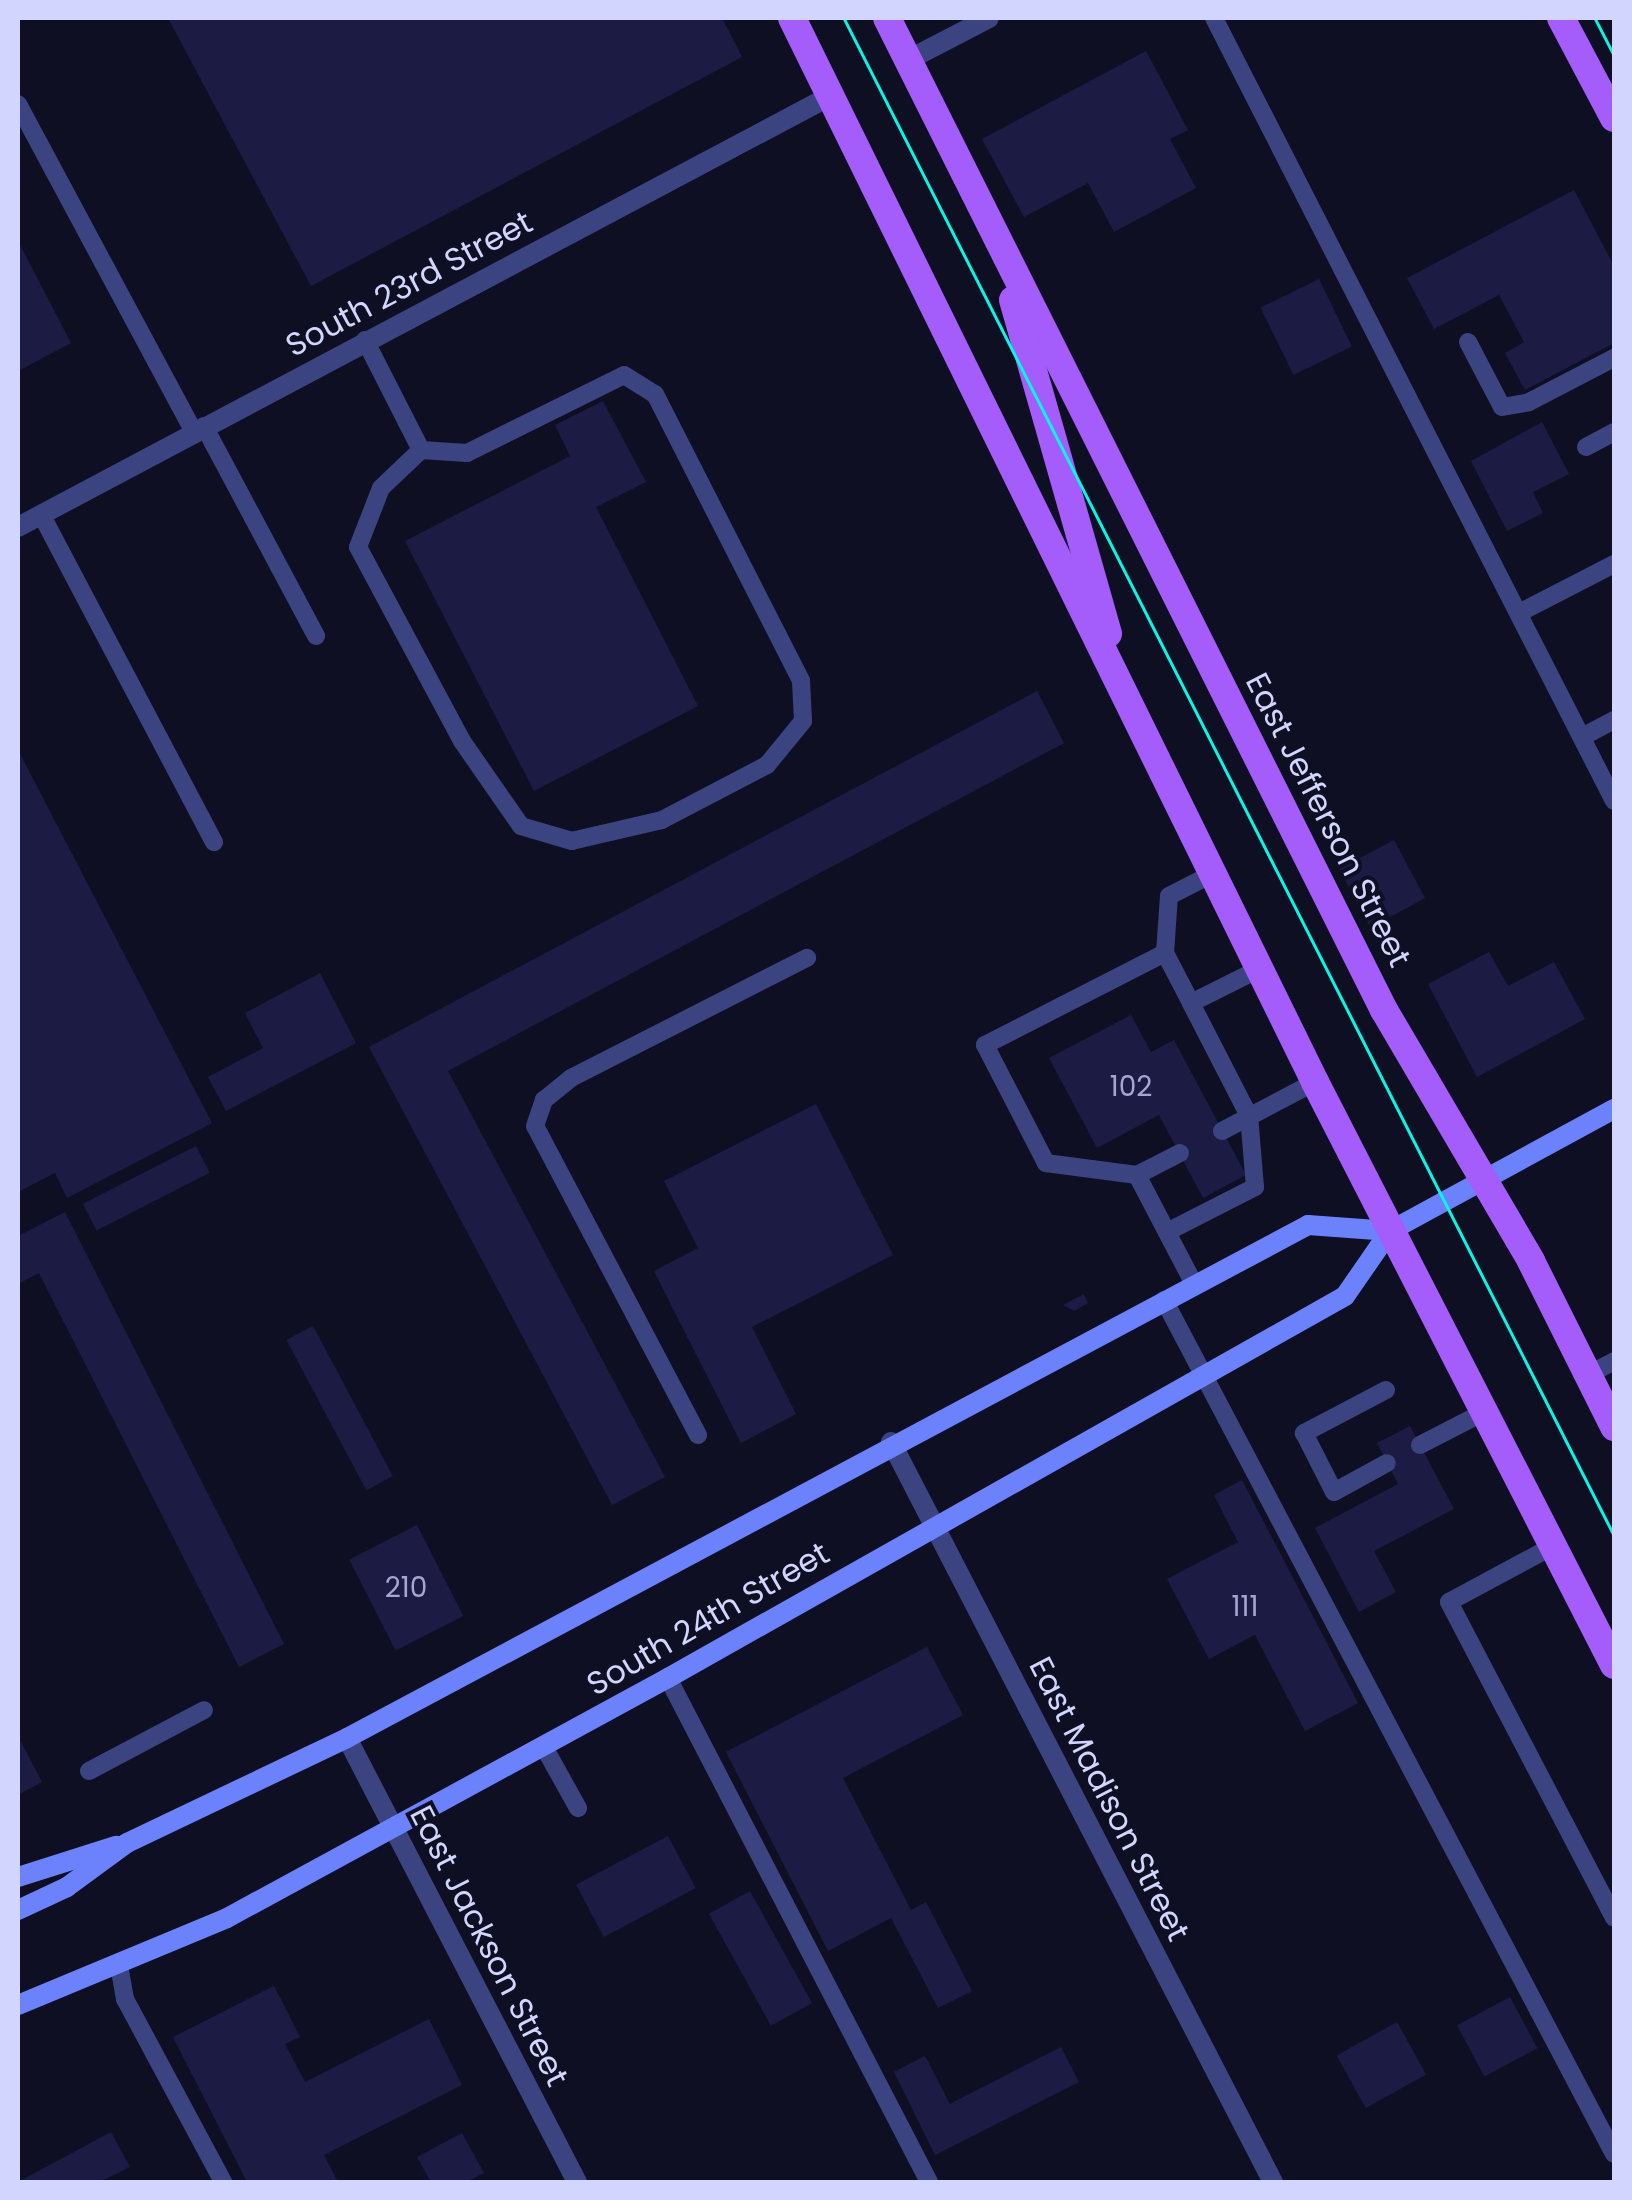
<!DOCTYPE html>
<style>
body{margin:0}
#map{position:relative;width:1632px;height:2200px;overflow:hidden;background:#0f0f24;font-family:Poppins,sans-serif}
div>[style]{position:absolute}
[style*='--x']{left:calc(var(--x)*1px);top:calc(var(--y)*1px);width:calc(var(--w)*1px);rotate:calc(var(--a)*1deg)}
.building>*{inset:0;background:#1c1b44;transform-origin:0 0}
.service>*{height:18px;margin:-9px;padding:0 9px;transform-origin:9px;border-radius:9px;background:#3b4481}
.minor>*{height:20px;margin:-10px;padding:0 10px;transform-origin:10px;border-radius:10px;background:#3b4481}
.secondary>*{height:20px;margin:-10px;padding:0 10px;transform-origin:10px;border-radius:10px;background:#6c81fc}
.primary>*{height:28px;margin:-14px;padding:0 14px;transform-origin:14px;border-radius:14px;background:#a45cfb}
.tram>*{height:2.5px;margin:-1.25px;padding:0 1.25px;transform-origin:1.25px;border-radius:1.25px;background:#06f7e5}
span{translate:-50% -50%;white-space:nowrap;text-align:center;line-height:1.15;-webkit-text-stroke:8px #0f0f24;paint-order:stroke}
.number-label{font-size:28px;color:#a4a6d0}
.number-label span{-webkit-text-stroke-width:0}
.street-label{font-size:32px;color:#d2d5fe}
.frame{position:absolute;inset:0;border:20px solid #d2d5fe;pointer-events:none}
</style>
<div id="map">
<div class="building">
<div style="clip-path:polygon(168px 18px,722px 18px,742px 57px,311px 286px)"></div>
<div style="clip-path:polygon(1146px 51px,1188px 130px,1170px 139px,1196px 188px,1114px 232px,1088px 183px,1024px 217px,982px 139px)"></div>
<div style="clip-path:polygon(1574px 190px,1614px 266px,1614px 343px,1525px 390px,1505px 353px,1524px 342px,1499px 295px,1434px 329px,1407px 278px)"></div>
<div style="clip-path:polygon(18px 241px,71px 343px,18px 371px)"></div>
<div style="left:1319px;top:279px;width:75px;height:65px;rotate:64deg"></div>
<div style="clip-path:polygon(603px 401px,646px 482px,596px 507px,698px 706px,534px 791px,405px 541px,570px 456px,555px 425px)"></div>
<div style="clip-path:polygon(1542px 422px,1569px 474px,1533px 492px,1543px 513px,1507px 531px,1471px 461px)"></div>
<div style="clip-path:polygon(1037px 691px,1064px 743px,448px 1071px,665px 1477px,612px 1505px,369px 1047px)"></div>
<div style="clip-path:polygon(18px 750px,212px 1123px,67px 1198px,55px 1173px,18px 1192px)"></div>
<div style="left:1394px;top:840px;width:66px;height:62px;rotate:62deg"></div>
<div style="clip-path:polygon(1489px 952px,1508px 986px,1554px 962px,1585px 1019px,1477px 1077px,1428px 984px)"></div>
<div style="clip-path:polygon(320px 973px,356px 1043px,226px 1111px,208px 1077px,263px 1048px,245px 1013px)"></div>
<div style="clip-path:polygon(1131px 1015px,1151px 1052px,1174px 1040px,1246px 1175px,1203px 1198px,1159px 1115px,1097px 1148px,1049px 1058px)"></div>
<div style="clip-path:polygon(816px 1104px,893px 1255px,752px 1327px,796px 1414px,741px 1443px,654px 1271px,698px 1248px,664px 1181px)"></div>
<div style="left:196px;top:1146px;width:30px;height:127px;rotate:63deg"></div>
<div style="clip-path:polygon(65px 1212px,284px 1644px,239px 1667px,39px 1273px,18px 1284px,18px 1236px)"></div>
<div style="clip-path:polygon(1084px 1294px,1088px 1303px,1074px 1311px,1063px 1305px)"></div>
<div style="left:313px;top:1326px;width:170px;height:30px;rotate:62deg"></div>
<div style="clip-path:polygon(1410px 1426px,1454px 1509px,1374px 1551px,1396px 1592px,1359px 1612px,1315px 1528px,1398px 1484px,1377px 1443px)"></div>
<div style="clip-path:polygon(1242px 1480px,1358px 1703px,1305px 1731px,1255px 1635px,1209px 1659px,1167px 1579px,1238px 1542px,1214px 1495px)"></div>
<div style="left:417px;top:1525px;width:102px;height:76px;rotate:63deg"></div>
<div style="clip-path:polygon(927px 1647px,963px 1715px,843px 1778px,911px 1910px,926px 1902px,972px 1991px,938px 2008px,891px 1918px,828px 1951px,726px 1752px)"></div>
<div style="clip-path:polygon(18px 1736px,42px 1782px,18px 1795px)"></div>
<div style="left:668px;top:1836px;width:59px;height:104px;rotate:62deg"></div>
<div style="left:750px;top:1891px;width:128px;height:47px;rotate:61deg"></div>
<div style="clip-path:polygon(274px 1986px,300px 2037px,285px 2044px,305px 2082px,429px 2019px,462px 2085px,324px 2155px,338px 2182px,247px 2182px,173px 2037px)"></div>
<div style="left:1510px;top:1997px;width:58px;height:60px;rotate:62deg"></div>
<div style="left:1397px;top:2022px;width:60px;height:69px;rotate:61deg"></div>
<div style="clip-path:polygon(1061px 2047px,1079px 2082px,935px 2155px,894px 2072px,925px 2056px,950px 2104px)"></div>
<div style="clip-path:polygon(111px 2132px,130px 2167px,99px 2182px,18px 2182px)"></div>
<div style="clip-path:polygon(462px 2133px,484px 2173px,466px 2182px,431px 2182px,417px 2157px)"></div>
</div>
<div class="service">
<div style="--x:1214;--y:18;--w:879;--a:62.94"></div>
<div style="--x:18;--y:104;--w:372;--a:61.8"></div>
<div style="--x:365;--y:340;--w:123;--a:63"></div>
<div style="--x:421;--y:450;--w:46;--a:3.7"></div>
<div style="--x:467;--y:453;--w:175;--a:-26.4"></div>
<div style="--x:624;--y:375;--w:36;--a:32"></div>
<div style="--x:655;--y:394;--w:322;--a:63"></div>
<div style="--x:801;--y:681;--w:40;--a:87.1"></div>
<div style="--x:803;--y:721;--w:57;--a:129.3"></div>
<div style="--x:767;--y:765;--w:119;--a:152.4"></div>
<div style="--x:662;--y:820;--w:92;--a:166.9"></div>
<div style="--x:572;--y:841;--w:53;--a:-163.6"></div>
<div style="--x:521;--y:826;--w:103;--a:-124.8"></div>
<div style="--x:462;--y:741;--w:220;--a:-118.2"></div>
<div style="--x:358;--y:547;--w:63;--a:-68.7"></div>
<div style="--x:381;--y:488;--w:55;--a:-43.5"></div>
<div style="--x:1468;--y:342;--w:73;--a:62.4"></div>
<div style="--x:1502;--y:407;--w:27;--a:-10"></div>
<div style="--x:1529;--y:402;--w:96;--a:-27.4"></div>
<div style="--x:204;--y:426;--w:238;--a:61.9"></div>
<div style="--x:1586;--y:447;--w:32;--a:-28"></div>
<div style="--x:41;--y:514;--w:371;--a:62.2"></div>
<div style="--x:1519;--y:613;--w:107;--a:-27.3"></div>
<div style="--x:1582;--y:737;--w:36;--a:-28"></div>
<div style="--x:1165;--y:953;--w:56;--a:62.5"></div>
<div style="--x:1191;--y:1003;--w:76;--a:-26.6"></div>
<div style="--x:1222;--y:1131;--w:105;--a:-27.8"></div>
<div style="--x:1180;--y:1153;--w:48;--a:152.9"></div>
<div style="--x:1137;--y:1175;--w:92;--a:-172.5"></div>
<div style="--x:1046;--y:1163;--w:133;--a:-117.3"></div>
<div style="--x:985;--y:1045;--w:202;--a:-27.1"></div>
<div style="--x:1165;--y:953;--w:57;--a:-86"></div>
<div style="--x:1169;--y:896;--w:48;--a:-27.1"></div>
<div style="--x:1137;--y:1175;--w:123;--a:62.4"></div>
<div style="--x:1167;--y:1232;--w:99;--a:-27.1"></div>
<div style="--x:1255;--y:1187;--w:71;--a:-94.8"></div>
<div style="--x:1249;--y:1116;--w:127;--a:-117.2"></div>
<div style="--x:1164;--y:1300;--w:965;--a:62.21"></div>
<div style="--x:1588;--y:1375;--w:30;--a:-28"></div>
<div style="--x:1386;--y:1390;--w:93;--a:152.3"></div>
<div style="--x:1304;--y:1433;--w:66;--a:63"></div>
<div style="--x:1334;--y:1492;--w:60;--a:-28.7"></div>
<div style="--x:698;--y:1435;--w:349;--a:-117.8"></div>
<div style="--x:535;--y:1126;--w:28;--a:-71"></div>
<div style="--x:544;--y:1100;--w:35;--a:-39"></div>
<div style="--x:571;--y:1078;--w:265;--a:-27"></div>
<div style="--x:1420;--y:1445;--w:72;--a:-27.3"></div>
<div style="--x:1553;--y:1546;--w:118;--a:151.7"></div>
<div style="--x:1449;--y:1602;--w:356;--a:62.4"></div>
<div style="--x:668;--y:1678;--w:568;--a:62.62"></div>
<div style="--x:544;--y:1747;--w:70;--a:60.9"></div>
<div style="--x:89;--y:1771;--w:130;--a:-27.9"></div>
<div style="--x:119;--y:1965;--w:35;--a:80"></div>
<div style="--x:125;--y:1999;--w:208;--a:61.8"></div>
</div>
<div class="minor">
<div style="--x:908;--y:60;--w:91;--a:-27.4"></div>
<div style="--x:18;--y:527;--w:919;--a:-27.96"></div>
<div style="--x:891;--y:1442;--w:833;--a:62.7"></div>
<div style="--x:347;--y:1738;--w:500;--a:62.62"></div>
</div>
<div class="secondary">
<div style="--x:18;--y:1877;--w:103;--a:-17.6"></div>
<div style="--x:18;--y:1910;--w:54;--a:-25.1"></div>
<div style="--x:67;--y:1887;--w:74;--a:-36.3"></div>
<div style="--x:127;--y:1843;--w:244;--a:-25.5"></div>
<div style="--x:347;--y:1738;--w:1089;--a:-28.09"></div>
<div style="--x:1308;--y:1225;--w:82;--a:4.2"></div>
<div style="--x:18;--y:2005;--w:226;--a:-22.6"></div>
<div style="--x:227;--y:1918;--w:502;--a:-28.56"></div>
<div style="--x:668;--y:1678;--w:777;--a:-29.43"></div>
<div style="--x:1345;--y:1296;--w:79;--a:-55.3"></div>
<div style="--x:1390;--y:1231;--w:255;--a:-28.6"></div>
</div>
<div class="primary">
<div style="--x:792;--y:18;--w:1186;--a:63.82"></div>
<div style="--x:1315;--y:1082;--w:655;--a:62.85"></div>
<div style="--x:887;--y:18;--w:1110;--a:63.39"></div>
<div style="--x:1384;--y:1010;--w:291;--a:59.6"></div>
<div style="--x:1531;--y:1261;--w:186;--a:63.4"></div>
<div style="--x:1561;--y:18;--w:113;--a:62.1"></div>
<div style="--x:1013;--y:300;--w:347;--a:74.1"></div>
</div>
<div class="tram">
<div style="--x:844;--y:18;--w:1701;--a:63.09"></div>
<div style="--x:1595;--y:18;--w:42;--a:62.8"></div>
</div>
<div class="number-label">
<span style="left:1131px;top:1087px">102</span>
<span style="left:406px;top:1588px">210</span>
<span style="left:1245px;top:1607px">111</span>
</div>
<div class="street-label">
<span style="left:409px;top:284px;rotate:-28deg">South 23rd Street</span>
<span style="left:1328px;top:820px;rotate:63deg">East Jefferson Street</span>
<span style="left:708px;top:1619px;rotate:-30deg">South 24th Street</span>
<span style="left:1109px;top:1799px;rotate:63deg">East Madison Street</span>
<span style="left:489px;top:1946px;rotate:63deg">East Jackson Street</span>
</div>
<div class="frame"></div>
</div>
